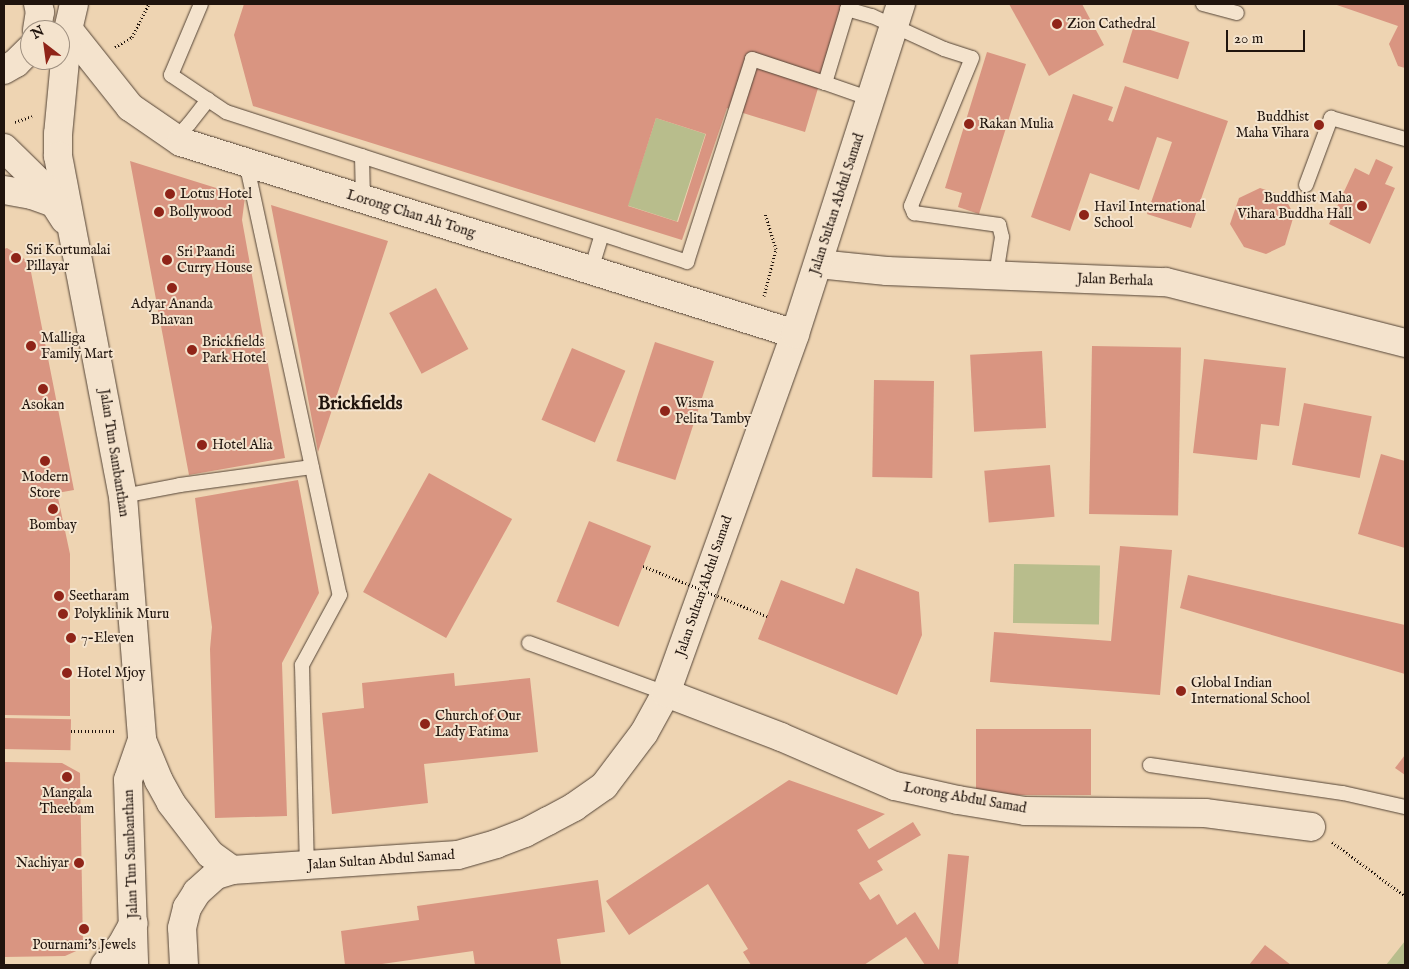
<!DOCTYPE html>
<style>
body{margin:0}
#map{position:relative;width:1409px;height:969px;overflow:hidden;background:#eed4b2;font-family:"IM FELL English",serif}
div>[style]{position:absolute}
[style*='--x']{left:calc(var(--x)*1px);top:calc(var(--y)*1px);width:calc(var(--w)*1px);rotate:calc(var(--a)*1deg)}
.green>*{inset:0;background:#b8bd8c;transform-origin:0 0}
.building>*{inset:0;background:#d99581;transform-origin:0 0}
.path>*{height:3px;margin-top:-1.5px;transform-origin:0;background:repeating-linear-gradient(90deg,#20140d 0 1px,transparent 0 3.5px)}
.roads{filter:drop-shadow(0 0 1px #544436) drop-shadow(0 0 1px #544436)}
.lane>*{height:14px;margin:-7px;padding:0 7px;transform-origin:7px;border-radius:7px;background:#f4e3cd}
.street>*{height:28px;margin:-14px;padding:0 14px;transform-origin:14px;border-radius:14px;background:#f4e3cd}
.secondary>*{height:28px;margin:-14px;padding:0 14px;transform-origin:14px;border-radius:14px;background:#f4e3cd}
.path-bridge>*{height:3px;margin-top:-1.5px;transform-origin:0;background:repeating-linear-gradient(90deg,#20140d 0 1px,transparent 0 3.5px)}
.dots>*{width:14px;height:14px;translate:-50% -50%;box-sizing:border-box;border:2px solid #f4e3cd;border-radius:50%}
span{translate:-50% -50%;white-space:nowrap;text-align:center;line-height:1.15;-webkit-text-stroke:4px #f4e3cd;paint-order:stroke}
.poi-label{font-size:14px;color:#20140d}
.left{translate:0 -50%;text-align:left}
.right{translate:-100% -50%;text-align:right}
.street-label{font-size:14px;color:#20140d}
.district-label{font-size:19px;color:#20140d;font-weight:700}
.frame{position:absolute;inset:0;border:5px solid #20140d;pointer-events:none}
.north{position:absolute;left:20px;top:20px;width:50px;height:50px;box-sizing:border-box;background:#f4e3cd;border:1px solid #9f9080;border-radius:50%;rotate:330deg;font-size:14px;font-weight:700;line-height:20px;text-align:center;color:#20140d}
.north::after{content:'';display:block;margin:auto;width:18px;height:22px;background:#8f2418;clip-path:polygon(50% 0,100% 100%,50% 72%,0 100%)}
.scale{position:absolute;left:1226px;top:30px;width:79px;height:22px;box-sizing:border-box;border:2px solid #20140d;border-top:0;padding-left:6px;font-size:15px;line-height:18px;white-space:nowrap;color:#20140d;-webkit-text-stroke:4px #f4e3cd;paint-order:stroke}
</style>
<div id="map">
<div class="green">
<div style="left:656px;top:118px;width:52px;height:92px;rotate:18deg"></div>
<div style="left:1014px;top:564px;width:86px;height:59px;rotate:1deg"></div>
<div style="clip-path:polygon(1405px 941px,1405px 965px,1386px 965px)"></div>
</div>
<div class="building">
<div style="clip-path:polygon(evenodd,244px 4px,843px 4px,805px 132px,727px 108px,682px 240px,253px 106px,234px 35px,244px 4px,656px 118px,706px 134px,678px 222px,628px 206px,656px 118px)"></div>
<div style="clip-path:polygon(1009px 4px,1082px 4px,1104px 45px,1049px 76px)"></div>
<div style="clip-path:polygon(1334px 4px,1405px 4px,1405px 68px,1398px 66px,1389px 44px,1398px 26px)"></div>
<div style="left:1134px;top:25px;width:58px;height:39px;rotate:17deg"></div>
<div style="clip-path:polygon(987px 52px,1026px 64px,979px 214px,958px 207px,962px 193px,945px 188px)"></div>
<div style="clip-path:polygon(1125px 86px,1228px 121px,1191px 228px,1147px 214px,1172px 142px,1157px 137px,1139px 190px,1090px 173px,1070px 231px,1031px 217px,1073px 94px,1113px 107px,1108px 120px,1113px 122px)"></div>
<div style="clip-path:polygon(1376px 159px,1393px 167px,1385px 184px,1395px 188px,1370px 244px,1329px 224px,1355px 168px,1369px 175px)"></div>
<div style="clip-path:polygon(130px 161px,245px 197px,242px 220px,285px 458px,189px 475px)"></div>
<div style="clip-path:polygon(1260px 188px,1284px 196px,1294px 215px,1285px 245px,1266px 254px,1244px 247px,1230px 224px,1239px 198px)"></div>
<div style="clip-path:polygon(271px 205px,388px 241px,318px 452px,297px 340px)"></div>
<div style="clip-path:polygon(7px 248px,29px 262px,74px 490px,57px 493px,70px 554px,70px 716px,4px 715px,4px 249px)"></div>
<div style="left:436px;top:288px;width:69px;height:53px;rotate:62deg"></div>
<div style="left:655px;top:342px;width:62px;height:125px;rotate:18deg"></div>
<div style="left:1092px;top:346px;width:89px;height:168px;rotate:1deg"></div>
<div style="left:572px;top:348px;width:58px;height:78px;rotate:23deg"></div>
<div style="left:1042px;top:351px;width:77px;height:72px;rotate:87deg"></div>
<div style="clip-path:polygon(1204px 359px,1286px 368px,1279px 426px,1261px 424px,1257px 460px,1193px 453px)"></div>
<div style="left:874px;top:380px;width:60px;height:97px;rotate:1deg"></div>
<div style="left:1304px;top:403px;width:69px;height:63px;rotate:11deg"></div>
<div style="clip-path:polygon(1381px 454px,1405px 461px,1405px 548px,1358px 534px)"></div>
<div style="left:1050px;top:465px;width:52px;height:66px;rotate:85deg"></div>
<div style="left:429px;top:473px;width:95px;height:136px;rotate:29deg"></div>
<div style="clip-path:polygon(298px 480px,319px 593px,282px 663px,287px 816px,215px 818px,210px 649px,212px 627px,195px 498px)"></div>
<div style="left:589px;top:521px;width:67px;height:87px;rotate:22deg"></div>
<div style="clip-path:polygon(1120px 546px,1172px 550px,1160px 695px,990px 682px,994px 632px,1111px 641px)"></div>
<div style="clip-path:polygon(856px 568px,919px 592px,922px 635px,897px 695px,758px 639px,781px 580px,844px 604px)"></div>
<div style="clip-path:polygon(1188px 575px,1405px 625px,1405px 674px,1180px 608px)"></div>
<div style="clip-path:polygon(454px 673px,455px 686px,530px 678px,538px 752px,424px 764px,428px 803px,332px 814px,322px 713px,364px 708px,362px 683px)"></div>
<div style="left:4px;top:718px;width:67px;height:31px;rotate:1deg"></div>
<div style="left:976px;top:729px;width:115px;height:66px"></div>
<div style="clip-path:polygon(1405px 755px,1405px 775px,1395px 768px)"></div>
<div style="clip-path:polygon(4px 762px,62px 763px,80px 773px,83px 948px,65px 956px,4px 957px)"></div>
<div style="clip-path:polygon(789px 780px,885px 814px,857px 830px,869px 849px,913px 822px,921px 835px,877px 861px,883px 870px,859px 883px,870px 900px,879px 894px,897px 925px,915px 912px,939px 950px,948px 854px,969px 856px,958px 965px,925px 965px,906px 937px,864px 965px,751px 965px,743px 952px,748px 949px,708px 884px,629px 935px,606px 901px)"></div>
<div style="clip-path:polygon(598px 880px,605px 932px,557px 939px,561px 965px,475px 965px,473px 951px,375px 965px,345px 965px,341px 931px,419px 920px,417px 906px)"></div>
<div style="clip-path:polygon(1265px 945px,1291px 965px,1249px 965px)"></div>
</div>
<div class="path">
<div style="--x:115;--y:47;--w:20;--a:-30"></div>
<div style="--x:132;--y:37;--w:37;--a:-63"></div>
<div style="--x:15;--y:122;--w:18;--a:-19"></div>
<div style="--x:764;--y:296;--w:49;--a:-75.7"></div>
<div style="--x:776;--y:249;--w:37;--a:-107"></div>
<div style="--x:71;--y:731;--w:44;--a:0"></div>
<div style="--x:1332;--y:842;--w:91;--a:36.5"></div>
</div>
<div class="roads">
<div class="lane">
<div style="--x:201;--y:4;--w:77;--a:112.9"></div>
<div style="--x:171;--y:75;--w:66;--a:33.9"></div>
<div style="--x:226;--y:112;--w:485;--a:18"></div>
<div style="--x:687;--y:262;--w:213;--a:-72.2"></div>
<div style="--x:752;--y:59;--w:77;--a:18.2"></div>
<div style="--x:825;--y:83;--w:83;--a:-73.1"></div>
<div style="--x:1203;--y:4;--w:35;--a:15"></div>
<div style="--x:847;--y:9;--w:26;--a:16"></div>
<div style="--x:872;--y:16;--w:79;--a:24.6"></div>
<div style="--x:944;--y:49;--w:29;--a:18"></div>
<div style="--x:972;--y:58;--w:160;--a:112.4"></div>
<div style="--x:911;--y:206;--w:8;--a:67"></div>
<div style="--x:914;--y:213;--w:86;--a:8"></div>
<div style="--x:999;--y:225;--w:12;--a:76"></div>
<div style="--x:1002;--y:237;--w:38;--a:99"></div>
<div style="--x:825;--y:83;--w:49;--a:19.2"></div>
<div style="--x:172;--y:136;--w:7;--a:-8"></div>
<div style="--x:179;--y:135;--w:15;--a:-48"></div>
<div style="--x:189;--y:124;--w:31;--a:-52"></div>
<div style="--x:362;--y:156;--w:43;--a:88.7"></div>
<div style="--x:246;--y:162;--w:443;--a:77.8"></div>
<div style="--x:340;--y:595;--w:80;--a:118.5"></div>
<div style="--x:302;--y:665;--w:200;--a:88.6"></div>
<div style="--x:1306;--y:185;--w:72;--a:-69.5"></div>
<div style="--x:1331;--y:118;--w:77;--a:15.8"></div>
<div style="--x:591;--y:270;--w:37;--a:-73"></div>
<div style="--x:123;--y:496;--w:58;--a:-10.9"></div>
<div style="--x:180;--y:485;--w:133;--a:-7.8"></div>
<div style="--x:529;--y:643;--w:146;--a:20.1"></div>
<div style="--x:1150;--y:765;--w:195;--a:8.3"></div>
<div style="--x:1343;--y:793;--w:64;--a:12.7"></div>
</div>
<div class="street">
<div style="--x:68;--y:29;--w:100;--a:51.5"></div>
<div style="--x:130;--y:107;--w:62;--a:34.5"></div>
<div style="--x:181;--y:142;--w:643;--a:17.36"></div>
<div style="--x:4;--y:190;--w:28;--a:10"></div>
<div style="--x:32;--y:195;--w:23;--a:20"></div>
<div style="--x:818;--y:264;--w:69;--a:5.8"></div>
<div style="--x:887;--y:271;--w:279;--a:2.3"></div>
<div style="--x:1166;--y:282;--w:247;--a:14.3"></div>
<div style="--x:666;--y:693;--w:123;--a:20.9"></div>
<div style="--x:781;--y:737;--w:124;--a:23.3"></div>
<div style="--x:895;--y:786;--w:65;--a:12.5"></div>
<div style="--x:958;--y:800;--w:68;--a:9.3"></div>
<div style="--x:1025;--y:811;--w:180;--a:0.6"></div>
<div style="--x:1205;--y:813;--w:107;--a:7.5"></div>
<div style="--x:105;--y:965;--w:25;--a:-50"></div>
<div style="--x:121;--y:946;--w:26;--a:-61"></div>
</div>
<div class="secondary">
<div style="--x:74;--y:4;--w:26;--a:103"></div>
<div style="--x:68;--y:29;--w:105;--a:95.4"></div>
<div style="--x:58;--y:134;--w:22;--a:90"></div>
<div style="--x:58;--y:156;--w:346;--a:79.2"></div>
<div style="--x:123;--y:496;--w:245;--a:85.5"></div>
<div style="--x:142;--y:740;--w:42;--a:109.3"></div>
<div style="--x:128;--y:780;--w:185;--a:88.1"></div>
<div style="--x:37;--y:30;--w:18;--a:-81"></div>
<div style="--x:40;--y:12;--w:8;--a:-104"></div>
<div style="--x:4;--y:70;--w:14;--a:-30"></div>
<div style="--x:16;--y:63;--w:20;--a:-45"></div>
<div style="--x:4;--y:148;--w:54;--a:44.3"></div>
<div style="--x:43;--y:186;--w:40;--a:57.1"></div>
<div style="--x:142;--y:740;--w:44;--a:67.5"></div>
<div style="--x:159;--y:781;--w:25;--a:61"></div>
<div style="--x:171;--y:803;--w:64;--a:52.6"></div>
<div style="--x:210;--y:854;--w:27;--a:36"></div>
<div style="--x:184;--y:965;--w:37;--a:-93"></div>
<div style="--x:182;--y:928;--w:21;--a:-76"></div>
<div style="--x:187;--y:908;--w:19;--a:-58"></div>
<div style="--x:197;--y:892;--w:25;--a:-42"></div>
<div style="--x:216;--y:875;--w:17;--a:-17"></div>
<div style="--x:232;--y:870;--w:226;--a:-3.8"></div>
<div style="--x:458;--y:855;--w:40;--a:-16"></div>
<div style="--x:496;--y:844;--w:31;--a:-21"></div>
<div style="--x:525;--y:833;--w:26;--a:-28"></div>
<div style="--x:548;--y:821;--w:30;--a:-28"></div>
<div style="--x:574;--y:807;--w:37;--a:-35"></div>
<div style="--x:604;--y:786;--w:66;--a:-53"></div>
<div style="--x:644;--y:733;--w:46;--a:-61.2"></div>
<div style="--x:666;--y:693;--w:381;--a:-70.2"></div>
<div style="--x:795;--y:334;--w:347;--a:-72.2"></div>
</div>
</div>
<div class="path-bridge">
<div style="--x:643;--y:566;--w:134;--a:22"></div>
</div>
<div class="dots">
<div style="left:1057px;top:24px;background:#8f2418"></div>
<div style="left:969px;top:124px;background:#8f2418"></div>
<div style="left:1319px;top:125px;background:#8f2418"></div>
<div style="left:170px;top:194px;background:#8f2418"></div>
<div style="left:1362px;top:206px;background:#8f2418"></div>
<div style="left:159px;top:212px;background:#8f2418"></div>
<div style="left:1084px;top:215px;background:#8f2418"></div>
<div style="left:16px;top:258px;background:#8f2418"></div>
<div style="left:167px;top:260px;background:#8f2418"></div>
<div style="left:172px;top:288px;background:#8f2418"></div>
<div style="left:31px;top:346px;background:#8f2418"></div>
<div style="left:192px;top:350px;background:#8f2418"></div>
<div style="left:43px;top:389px;background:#8f2418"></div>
<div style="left:665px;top:411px;background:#8f2418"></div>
<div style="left:202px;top:445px;background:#8f2418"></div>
<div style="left:45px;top:461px;background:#8f2418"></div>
<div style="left:53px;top:509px;background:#8f2418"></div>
<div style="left:59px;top:596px;background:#8f2418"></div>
<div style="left:63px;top:614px;background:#8f2418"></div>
<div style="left:71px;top:638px;background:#8f2418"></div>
<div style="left:67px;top:673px;background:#8f2418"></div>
<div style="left:1181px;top:691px;background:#8f2418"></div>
<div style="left:425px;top:724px;background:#8f2418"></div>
<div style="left:67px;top:777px;background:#8f2418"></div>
<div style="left:79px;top:863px;background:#8f2418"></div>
<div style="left:84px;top:929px;background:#8f2418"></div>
</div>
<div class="poi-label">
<span class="left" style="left:1067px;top:24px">Zion Cathedral</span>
<span class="right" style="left:1309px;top:125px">Buddhist<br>Maha Vihara</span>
<span class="left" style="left:979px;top:124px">Rakan Mulia</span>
<span class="left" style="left:180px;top:194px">Lotus Hotel</span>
<span class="right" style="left:1352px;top:206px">Buddhist Maha<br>Vihara Buddha Hall</span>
<span class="left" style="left:1094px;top:215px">Havil International<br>School</span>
<span class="left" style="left:169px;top:212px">Bollywood</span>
<span class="left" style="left:26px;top:258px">Sri Kortumalai<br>Pillayar</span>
<span class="left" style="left:177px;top:260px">Sri Paandi<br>Curry House</span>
<span style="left:172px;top:312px">Adyar Ananda<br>Bhavan</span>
<span class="left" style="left:41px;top:346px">Malliga<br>Family Mart</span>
<span class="left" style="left:202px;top:350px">Brickfields<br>Park Hotel</span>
<span class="left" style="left:675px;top:411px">Wisma<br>Pelita Tamby</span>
<span style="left:43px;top:405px">Asokan</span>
<span class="left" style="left:212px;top:445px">Hotel Alia</span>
<span style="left:45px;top:485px">Modern<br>Store</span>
<span style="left:53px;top:525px">Bombay</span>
<span class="left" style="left:69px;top:596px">Seetharam</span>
<span class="left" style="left:74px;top:614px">Polyklinik Muru</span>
<span class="left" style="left:81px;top:638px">7-Eleven</span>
<span class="left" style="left:77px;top:673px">Hotel Mjoy</span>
<span class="left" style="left:1191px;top:691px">Global Indian<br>International School</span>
<span class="left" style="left:435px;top:724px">Church of Our<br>Lady Fatima</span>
<span style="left:67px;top:801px">Mangala<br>Theebam</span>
<span class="right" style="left:69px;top:863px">Nachiyar</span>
<span style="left:84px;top:945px">Pournami's Jewels</span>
</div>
<div class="street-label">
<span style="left:837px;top:204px;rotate:-72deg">Jalan Sultan Abdul Samad</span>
<span style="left:411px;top:214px;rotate:17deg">Lorong Chan Ah Tong</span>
<span style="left:1115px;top:280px;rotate:2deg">Jalan Berhala</span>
<span style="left:114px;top:453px;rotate:81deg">Jalan Tun Sambanthan</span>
<span style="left:704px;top:586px;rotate:-71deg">Jalan Sultan Abdul Samad</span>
<span style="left:965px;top:798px;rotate:10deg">Lorong Abdul Samad</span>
<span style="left:131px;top:854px;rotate:-92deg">Jalan Tun Sambanthan</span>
<span style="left:381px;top:860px;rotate:-4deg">Jalan Sultan Abdul Samad</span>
</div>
<div class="district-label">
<span style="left:360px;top:405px">Brickfields</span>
</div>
<div class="frame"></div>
<div class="north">N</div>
<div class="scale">20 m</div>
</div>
